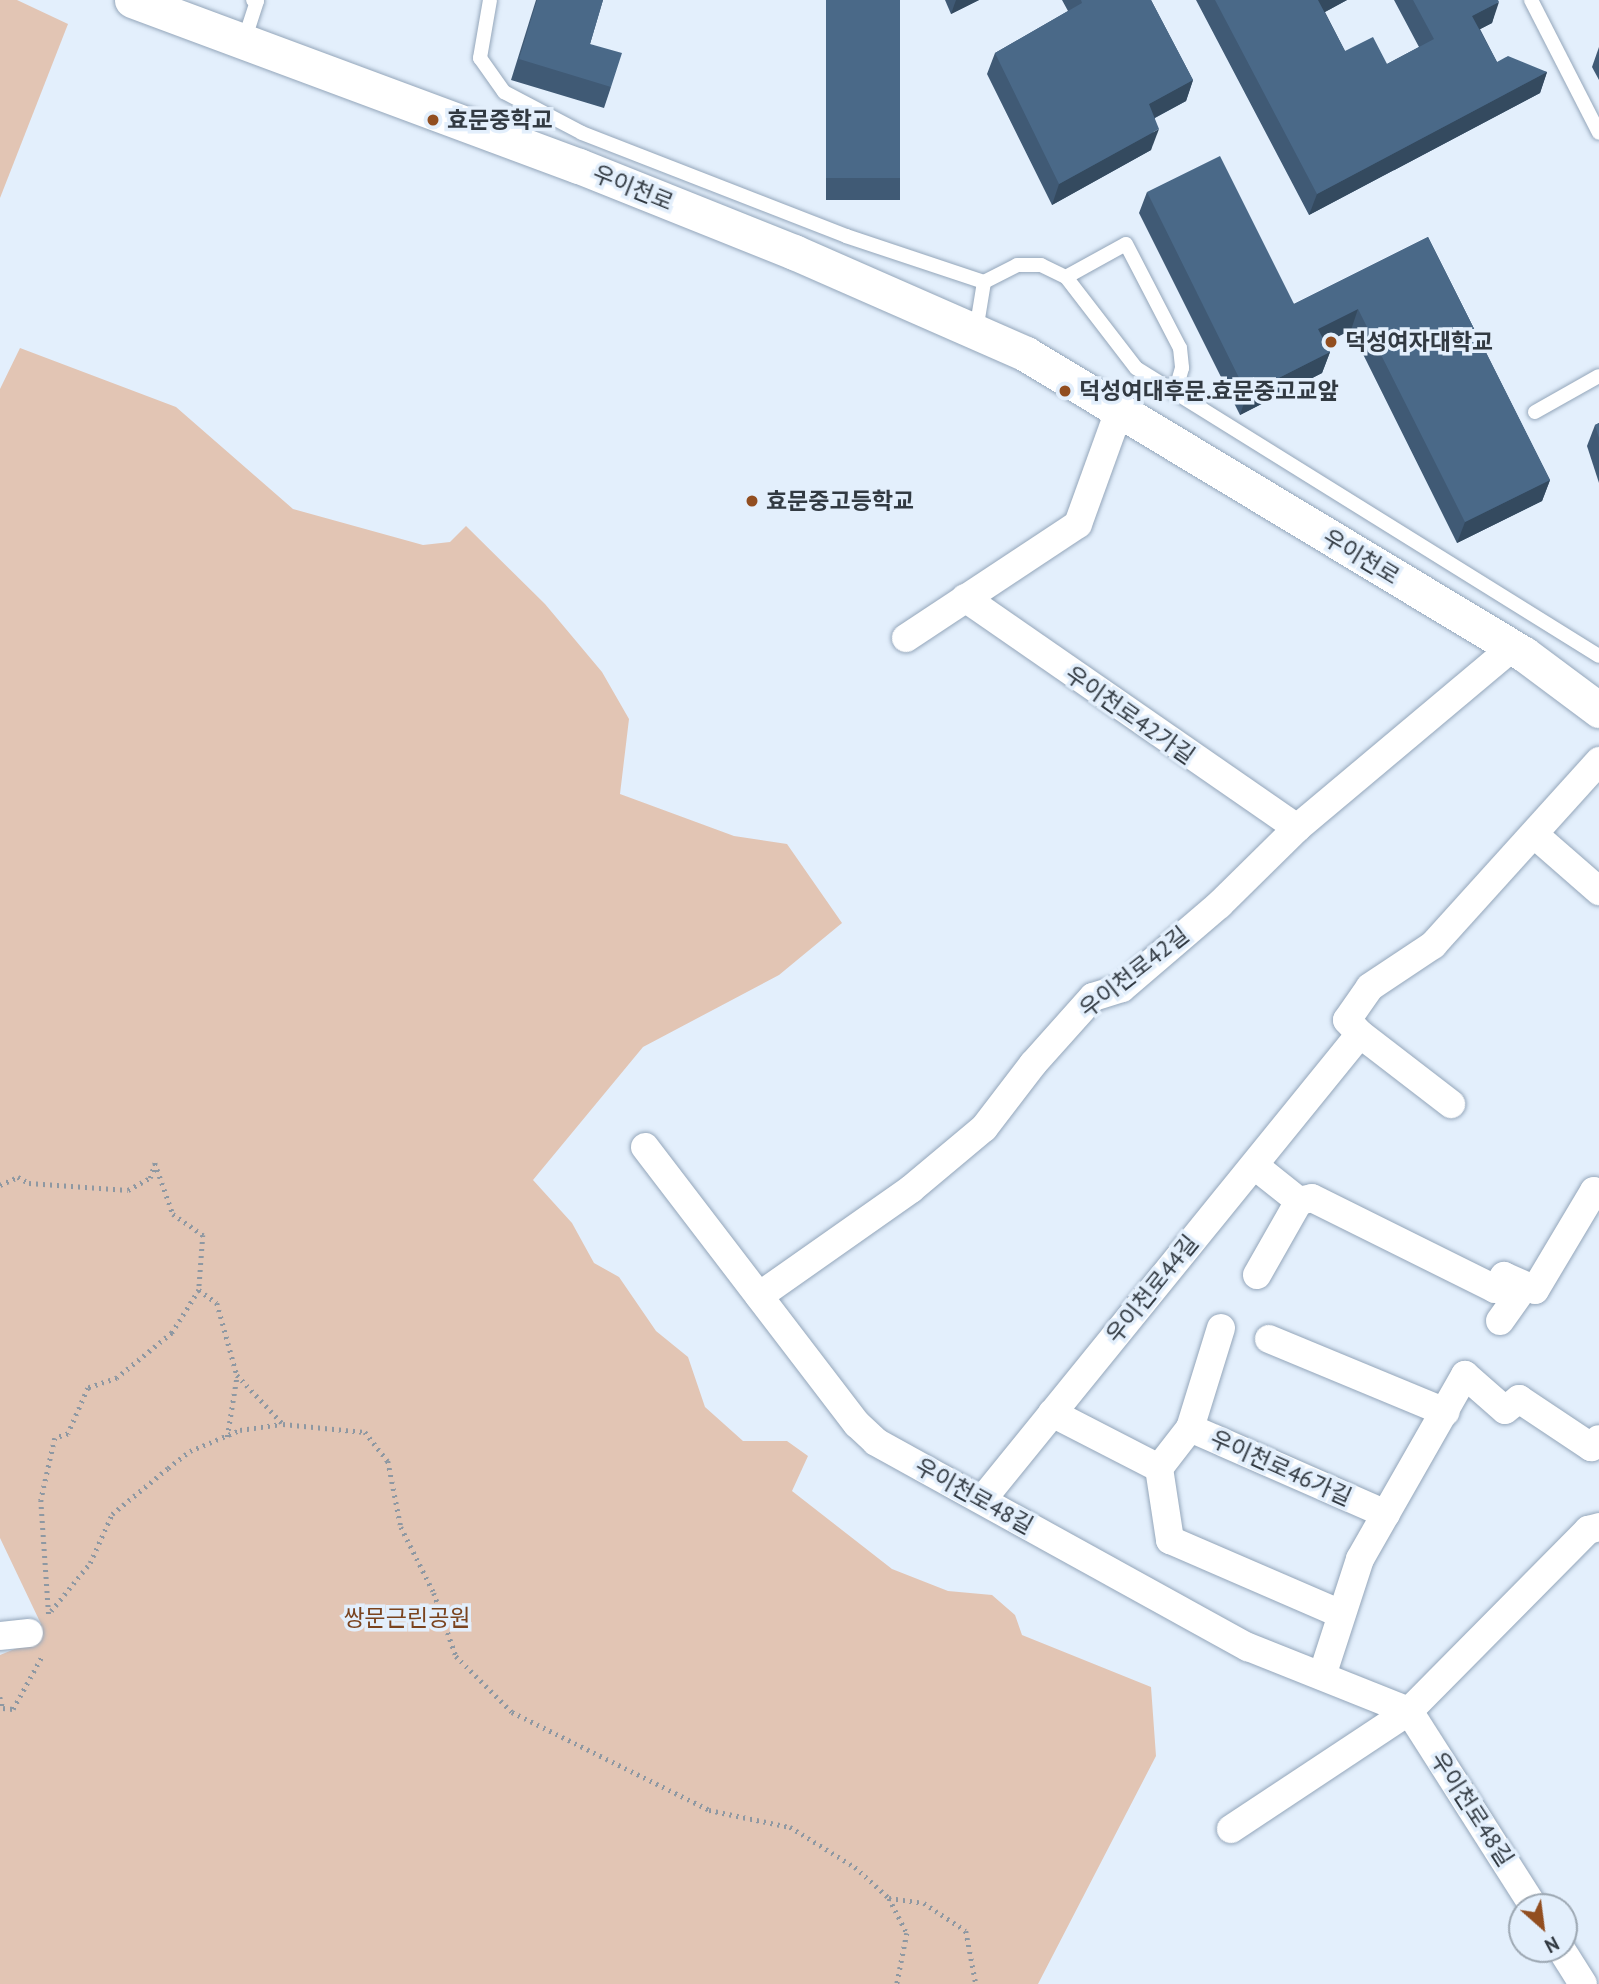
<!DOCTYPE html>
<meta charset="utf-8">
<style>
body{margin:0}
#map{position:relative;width:1599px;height:1984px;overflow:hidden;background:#e3effc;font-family:"PT Sans","Noto Sans KR",sans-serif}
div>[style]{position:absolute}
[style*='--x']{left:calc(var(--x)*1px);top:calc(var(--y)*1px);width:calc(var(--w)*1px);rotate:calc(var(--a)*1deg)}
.green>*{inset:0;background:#e2c5b4}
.path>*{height:4.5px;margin-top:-2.25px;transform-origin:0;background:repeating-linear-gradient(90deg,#8e98a2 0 2px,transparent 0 7px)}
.roads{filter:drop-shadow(0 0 2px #94a6ba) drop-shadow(0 0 2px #94a6ba)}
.service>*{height:14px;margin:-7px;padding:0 7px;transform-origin:7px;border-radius:7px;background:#fff}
.minor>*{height:28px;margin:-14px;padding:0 14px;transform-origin:14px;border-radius:14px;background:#fff}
.tertiary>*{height:35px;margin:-17.5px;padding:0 17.5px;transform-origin:17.5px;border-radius:17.5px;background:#fff}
.wall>*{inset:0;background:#405a75;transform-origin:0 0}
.shaded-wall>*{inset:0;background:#344a5f}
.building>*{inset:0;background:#4a6988;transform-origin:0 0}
.dots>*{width:19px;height:19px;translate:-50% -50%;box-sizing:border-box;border:4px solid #e3effc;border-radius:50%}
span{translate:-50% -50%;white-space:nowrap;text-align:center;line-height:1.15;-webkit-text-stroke:7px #e3effc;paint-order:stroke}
.poi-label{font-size:23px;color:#323a42;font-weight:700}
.left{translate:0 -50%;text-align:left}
.street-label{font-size:23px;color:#323a42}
.park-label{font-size:23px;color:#7a431e}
.north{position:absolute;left:1508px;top:1893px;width:70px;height:70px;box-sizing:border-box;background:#e3effc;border:2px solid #9ca7b2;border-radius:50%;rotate:152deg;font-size:19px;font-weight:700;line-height:28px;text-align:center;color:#323a42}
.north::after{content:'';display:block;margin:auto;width:24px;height:32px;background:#924e20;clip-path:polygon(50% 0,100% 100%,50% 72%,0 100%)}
</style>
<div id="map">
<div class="green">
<div style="clip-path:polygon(0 0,17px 0,68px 24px,0 198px)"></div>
<div style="clip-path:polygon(20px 348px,176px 407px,293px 509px,423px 545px,450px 542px,466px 526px,545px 604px,602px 672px,629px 719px,620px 794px,734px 836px,787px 844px,842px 923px,779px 975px,643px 1047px,533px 1180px,572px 1223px,594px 1263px,619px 1277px,656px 1331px,688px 1357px,705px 1407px,743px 1441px,787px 1441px,808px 1456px,792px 1491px,892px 1569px,948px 1591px,992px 1595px,1015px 1615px,1022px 1635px,1151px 1687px,1156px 1756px,1038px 1984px,0 1984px,0 1655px,22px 1646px,41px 1624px,0 1538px,0 389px)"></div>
</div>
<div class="path">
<div style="--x:0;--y:1185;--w:20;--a:-24"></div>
<div style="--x:18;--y:1177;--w:13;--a:29"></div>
<div style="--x:29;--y:1183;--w:99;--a:4"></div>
<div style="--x:128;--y:1190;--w:25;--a:-29"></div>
<div style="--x:150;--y:1178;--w:16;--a:-72"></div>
<div style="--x:155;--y:1163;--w:54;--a:70.6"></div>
<div style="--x:173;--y:1214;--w:37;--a:35"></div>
<div style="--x:203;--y:1235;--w:55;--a:94.2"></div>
<div style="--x:199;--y:1290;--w:51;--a:122.1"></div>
<div style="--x:172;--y:1333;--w:71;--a:140.7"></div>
<div style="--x:117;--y:1378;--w:31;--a:161"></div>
<div style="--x:88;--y:1388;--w:50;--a:113.5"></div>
<div style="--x:68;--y:1434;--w:14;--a:163"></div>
<div style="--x:55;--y:1438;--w:64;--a:102.7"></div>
<div style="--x:41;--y:1500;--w:117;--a:86.1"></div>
<div style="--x:199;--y:1290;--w:22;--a:36"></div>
<div style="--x:217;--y:1303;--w:75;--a:74.5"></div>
<div style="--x:237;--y:1375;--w:67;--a:46.8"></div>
<div style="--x:283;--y:1424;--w:82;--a:5.6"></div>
<div style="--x:365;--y:1432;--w:37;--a:52"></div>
<div style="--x:388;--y:1461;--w:67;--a:78.9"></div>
<div style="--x:401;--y:1527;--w:74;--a:63.4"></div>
<div style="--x:434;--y:1593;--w:67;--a:70.8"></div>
<div style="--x:456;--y:1656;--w:79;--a:45"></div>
<div style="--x:512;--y:1712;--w:220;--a:26.4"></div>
<div style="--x:709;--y:1810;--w:83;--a:11.9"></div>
<div style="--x:790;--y:1827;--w:76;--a:31.6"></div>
<div style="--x:855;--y:1867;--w:46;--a:42.4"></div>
<div style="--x:889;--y:1898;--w:35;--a:8"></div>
<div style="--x:924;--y:1903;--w:50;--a:33.7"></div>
<div style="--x:966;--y:1931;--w:54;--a:79.3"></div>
<div style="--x:227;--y:1437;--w:63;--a:-80.8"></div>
<div style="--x:51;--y:1611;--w:62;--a:-50.9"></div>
<div style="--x:90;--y:1563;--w:54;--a:-65.8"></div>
<div style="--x:112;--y:1514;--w:72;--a:-39.4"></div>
<div style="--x:168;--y:1468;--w:28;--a:-38"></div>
<div style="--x:190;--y:1451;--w:54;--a:-22.8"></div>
<div style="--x:240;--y:1430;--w:42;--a:-8.1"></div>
<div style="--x:0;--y:1697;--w:11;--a:75"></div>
<div style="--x:3;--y:1708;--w:10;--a:6"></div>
<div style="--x:13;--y:1709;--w:60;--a:-61.3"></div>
<div style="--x:889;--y:1898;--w:39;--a:63"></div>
<div style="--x:907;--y:1933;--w:52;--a:101.1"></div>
</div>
<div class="roads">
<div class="service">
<div style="--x:490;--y:0;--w:59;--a:99.8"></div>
<div style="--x:480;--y:58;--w:42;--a:54.8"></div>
<div style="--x:504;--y:92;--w:88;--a:27.7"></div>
<div style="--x:582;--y:133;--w:283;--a:21.3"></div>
<div style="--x:846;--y:236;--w:145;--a:18.4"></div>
<div style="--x:984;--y:282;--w:50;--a:99.3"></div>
<div style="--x:1531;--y:0;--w:149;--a:62.9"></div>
<div style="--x:245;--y:38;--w:39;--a:-72"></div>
<div style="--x:257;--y:1;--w:4;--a:-166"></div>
<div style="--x:1066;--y:277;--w:68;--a:-28.8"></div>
<div style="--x:1126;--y:244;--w:117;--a:62.6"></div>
<div style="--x:1180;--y:348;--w:20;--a:84"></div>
<div style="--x:1182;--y:368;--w:26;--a:106"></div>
<div style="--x:984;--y:282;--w:37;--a:-27"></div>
<div style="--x:1017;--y:265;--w:24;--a:0"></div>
<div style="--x:1041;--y:265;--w:28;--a:26"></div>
<div style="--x:1066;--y:277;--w:115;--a:52.4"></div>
<div style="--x:1136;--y:368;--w:545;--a:31.88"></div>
<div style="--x:1535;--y:412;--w:73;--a:-29.4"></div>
</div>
<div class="minor">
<div style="--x:965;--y:598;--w:404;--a:34.7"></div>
<div style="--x:906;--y:638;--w:206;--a:-33.5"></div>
<div style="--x:1078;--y:524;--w:120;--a:-70.1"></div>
<div style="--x:1536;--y:836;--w:84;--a:41.1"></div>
<div style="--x:1360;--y:1034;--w:115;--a:37.6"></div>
<div style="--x:645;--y:1147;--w:349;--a:52.6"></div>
<div style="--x:857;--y:1424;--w:26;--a:43"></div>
<div style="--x:876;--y:1442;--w:425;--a:28.9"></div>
<div style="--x:1248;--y:1647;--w:173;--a:21.7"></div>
<div style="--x:1409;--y:1711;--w:232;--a:57.5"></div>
<div style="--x:1255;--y:1166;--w:56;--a:38.5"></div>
<div style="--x:1299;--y:1201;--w:13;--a:-13"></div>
<div style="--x:1312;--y:1198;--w:204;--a:26.4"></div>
<div style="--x:1495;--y:1289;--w:16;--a:-55"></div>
<div style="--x:1504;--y:1276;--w:34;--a:24"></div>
<div style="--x:1535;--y:1290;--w:115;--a:-59.2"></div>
<div style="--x:1594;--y:1191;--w:5;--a:22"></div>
<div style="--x:1257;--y:1275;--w:85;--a:-60.4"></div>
<div style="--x:759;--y:1296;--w:186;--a:-35.1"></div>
<div style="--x:911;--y:1189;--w:95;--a:-39.9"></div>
<div style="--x:984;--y:1128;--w:81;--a:-52.6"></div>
<div style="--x:1033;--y:1064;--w:90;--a:-48.2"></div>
<div style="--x:1093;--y:997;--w:30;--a:-17"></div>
<div style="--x:1122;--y:988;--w:128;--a:-40.6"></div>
<div style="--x:1219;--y:905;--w:110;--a:-44.6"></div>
<div style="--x:1297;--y:828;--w:282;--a:-40"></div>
<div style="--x:1500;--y:1321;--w:43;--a:-54.5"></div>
<div style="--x:1221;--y:1328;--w:105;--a:107.2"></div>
<div style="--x:1190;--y:1428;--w:51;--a:127.8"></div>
<div style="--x:1159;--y:1468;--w:73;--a:81.3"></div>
<div style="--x:1170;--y:1540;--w:186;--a:23.4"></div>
<div style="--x:1269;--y:1339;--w:191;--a:22.5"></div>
<div style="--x:1052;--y:1413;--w:120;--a:27.2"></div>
<div style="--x:1190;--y:1428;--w:214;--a:23.7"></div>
<div style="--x:982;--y:1500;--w:600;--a:-50.95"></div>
<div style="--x:1360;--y:1034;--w:19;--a:-133"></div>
<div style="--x:1347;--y:1020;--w:40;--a:-55.1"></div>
<div style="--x:1370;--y:987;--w:76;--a:-33.7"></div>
<div style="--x:1433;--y:945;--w:248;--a:-47.9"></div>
<div style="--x:0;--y:1636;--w:29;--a:-6"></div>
<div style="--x:1322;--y:1676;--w:123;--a:-72"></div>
<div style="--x:1360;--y:1559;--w:212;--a:-60.3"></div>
<div style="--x:1465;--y:1375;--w:53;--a:41.2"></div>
<div style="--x:1505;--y:1410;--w:18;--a:-38"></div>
<div style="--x:1519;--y:1399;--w:87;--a:33.7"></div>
<div style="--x:1591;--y:1447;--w:11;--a:-45"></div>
<div style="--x:1231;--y:1829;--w:214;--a:-33.5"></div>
<div style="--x:1409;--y:1711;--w:255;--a:-45.3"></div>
<div style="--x:1588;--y:1530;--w:11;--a:-15"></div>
<div style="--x:1561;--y:1949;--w:41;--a:57.8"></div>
</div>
<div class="tertiary">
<div style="--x:132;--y:0;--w:477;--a:20.4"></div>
<div style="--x:579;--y:166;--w:232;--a:21.8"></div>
<div style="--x:794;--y:252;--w:253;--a:23.7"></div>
<div style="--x:1026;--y:354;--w:581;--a:31.07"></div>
<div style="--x:1524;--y:654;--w:94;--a:36.7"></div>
</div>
</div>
<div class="wall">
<div style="clip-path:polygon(536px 0,603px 0,590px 44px,611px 87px,604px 108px,511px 80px)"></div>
<div style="left:826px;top:0;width:74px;height:200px"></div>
<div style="clip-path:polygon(945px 0,979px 0,951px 14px)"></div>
<div style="clip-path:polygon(1062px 0,1151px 0,1193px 80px,1186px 101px,1155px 118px,1151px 150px,1052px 205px,987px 74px,995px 53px,1068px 11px)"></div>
<div style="clip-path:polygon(1196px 0,1347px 0,1325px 12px,1345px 51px,1387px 64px,1419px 47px,1394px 0,1498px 0,1492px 23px,1480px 29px,1497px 62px,1547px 72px,1540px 93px,1309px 215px)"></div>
<div style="clip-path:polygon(1599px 47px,1599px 80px,1592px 67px)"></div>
<div style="clip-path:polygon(1147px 192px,1294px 304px,1428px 237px,1550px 480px,1542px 501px,1457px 543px,1351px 330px,1325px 343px,1330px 352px,1322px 373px,1240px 415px,1139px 213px)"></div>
<div style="clip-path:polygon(1599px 423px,1599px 483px,1587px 446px,1595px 425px)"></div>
</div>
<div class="shaded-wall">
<div style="clip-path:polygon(956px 0,979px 0,951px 14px)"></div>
<div style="clip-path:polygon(1317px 0,1347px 0,1310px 20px)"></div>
<div style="clip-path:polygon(1499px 2px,1492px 23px,1465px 37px,1472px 16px)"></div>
<div style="clip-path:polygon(1547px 72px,1540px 93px,1309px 215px,1317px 194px)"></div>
<div style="clip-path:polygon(1193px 80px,1186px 101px,1141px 125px,1149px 104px)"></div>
<div style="clip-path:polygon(1159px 129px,1151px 150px,1052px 205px,1059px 184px)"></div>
<div style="clip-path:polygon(1358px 309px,1351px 330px,1310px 350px,1318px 329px)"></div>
<div style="clip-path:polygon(1330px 352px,1322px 373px,1240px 415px,1247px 394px)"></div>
<div style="clip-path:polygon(1550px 480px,1542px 501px,1457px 543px,1465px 522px)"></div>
</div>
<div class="building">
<div style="clip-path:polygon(537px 0,603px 0,590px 44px,622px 53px,611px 87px,519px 59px)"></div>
<div style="left:826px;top:0;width:74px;height:178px"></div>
<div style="clip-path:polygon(1081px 0,1151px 0,1193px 80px,1149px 104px,1159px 129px,1059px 184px,995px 53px,1082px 3px)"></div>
<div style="clip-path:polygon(1215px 0,1318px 0,1345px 51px,1373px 37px,1387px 64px,1434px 39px,1413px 0,1498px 0,1499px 2px,1472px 16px,1497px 62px,1508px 56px,1547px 72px,1317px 194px)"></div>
<div style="clip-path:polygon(1220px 156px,1294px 304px,1428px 237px,1550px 480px,1465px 522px,1358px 309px,1318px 329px,1330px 352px,1247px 394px,1147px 192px)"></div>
<div style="clip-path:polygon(1599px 423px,1599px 438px,1595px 425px)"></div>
</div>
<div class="dots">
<div style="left:433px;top:120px;background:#924e20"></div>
<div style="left:1331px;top:342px;background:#924e20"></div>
<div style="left:1065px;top:391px;background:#924e20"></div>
<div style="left:752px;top:501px;background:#924e20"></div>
</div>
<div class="poi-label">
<span class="left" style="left:447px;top:120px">효문중학교</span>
<span class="left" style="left:1345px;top:342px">덕성여자대학교</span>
<span class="left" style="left:1079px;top:391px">덕성여대후문.효문중고교앞</span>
<span class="left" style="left:766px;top:501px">효문중고등학교</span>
</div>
<div class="street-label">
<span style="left:633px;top:188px;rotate:22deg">우이천로</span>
<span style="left:1361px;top:557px;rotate:31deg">우이천로</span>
<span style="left:1130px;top:715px;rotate:35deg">우이천로42가길</span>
<span style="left:1134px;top:972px;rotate:-38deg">우이천로42길</span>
<span style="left:1152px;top:1289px;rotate:-51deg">우이천로44길</span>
<span style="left:1281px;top:1468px;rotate:24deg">우이천로46가길</span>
<span style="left:974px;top:1496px;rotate:29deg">우이천로48길</span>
<span style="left:1472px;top:1809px;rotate:57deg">우이천로48길</span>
</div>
<div class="park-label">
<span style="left:407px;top:1618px">쌍문근린공원</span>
</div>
<div class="north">N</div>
</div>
